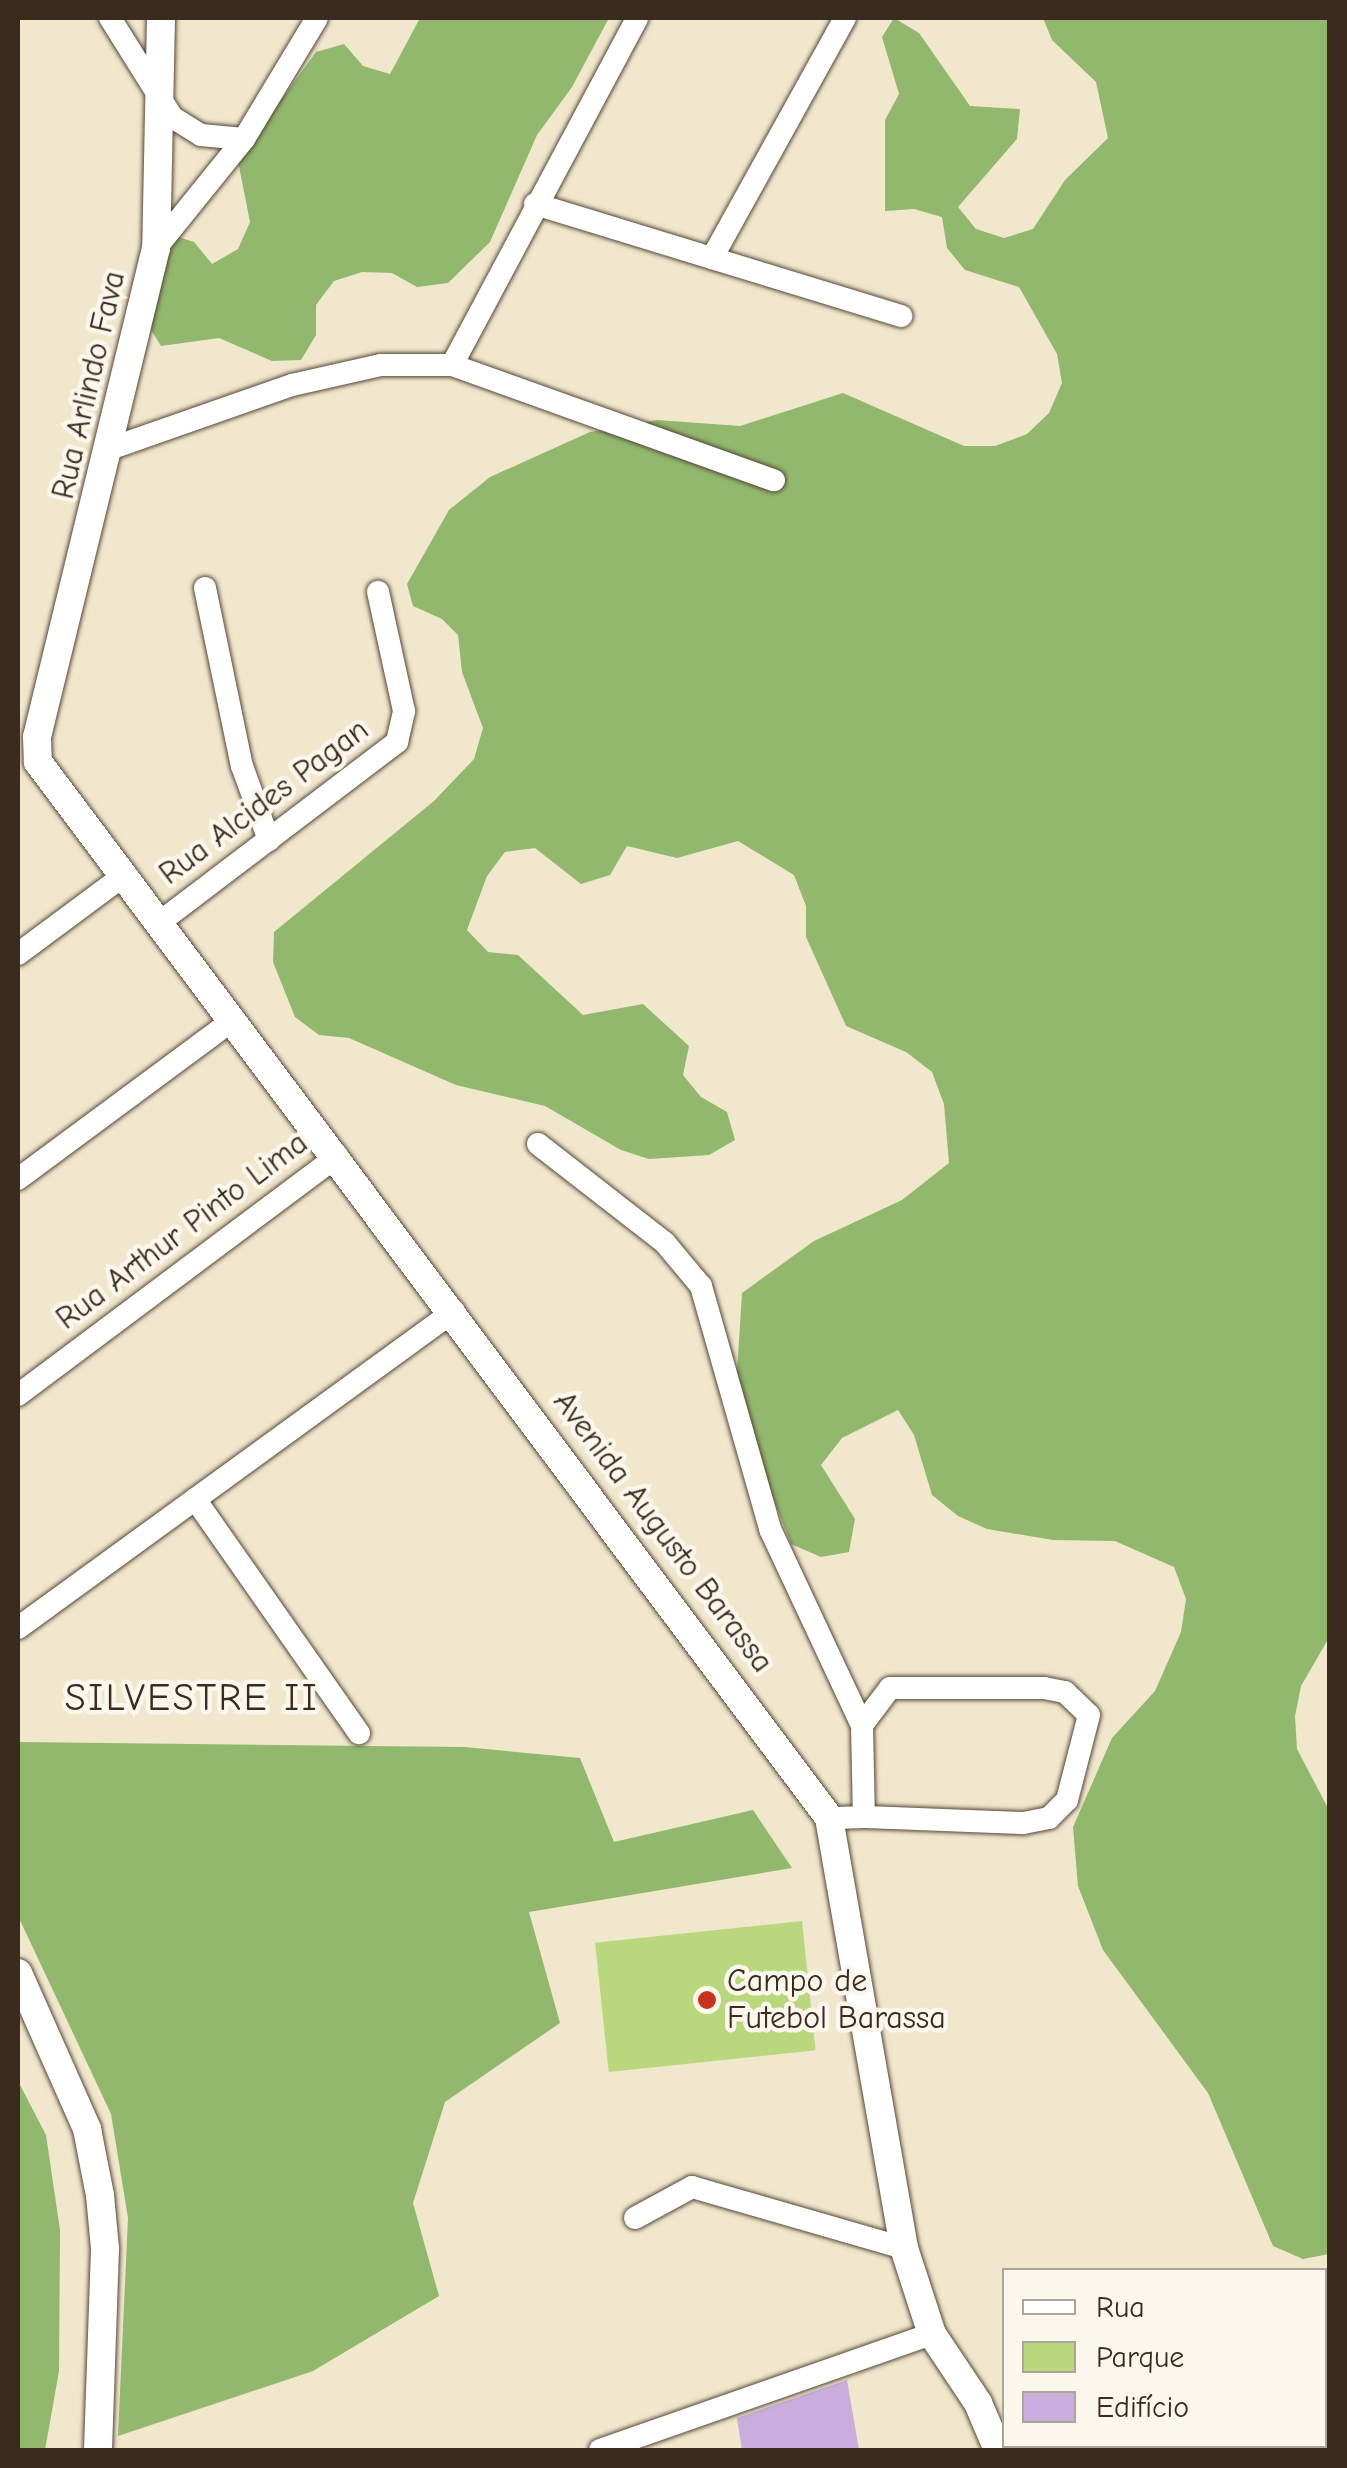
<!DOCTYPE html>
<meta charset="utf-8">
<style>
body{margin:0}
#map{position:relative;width:1347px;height:2468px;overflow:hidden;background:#f0e7cc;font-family:"Comic Neue",sans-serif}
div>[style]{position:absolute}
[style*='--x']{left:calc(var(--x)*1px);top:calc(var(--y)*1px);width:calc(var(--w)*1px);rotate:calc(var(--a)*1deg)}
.green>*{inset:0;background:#b9d87e;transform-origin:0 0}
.forest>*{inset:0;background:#92b86d}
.building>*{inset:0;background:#c9addc}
.roads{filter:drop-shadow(0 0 2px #564638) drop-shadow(0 0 2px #564638)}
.minor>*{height:22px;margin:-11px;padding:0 11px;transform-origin:11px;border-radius:11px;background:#fff}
.tertiary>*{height:28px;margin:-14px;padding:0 14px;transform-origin:14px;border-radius:14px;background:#fff}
.dots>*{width:28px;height:28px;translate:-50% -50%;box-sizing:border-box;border:5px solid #fbf7ec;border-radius:50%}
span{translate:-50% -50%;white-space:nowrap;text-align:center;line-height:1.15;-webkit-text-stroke:9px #fbf7ec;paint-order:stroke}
.street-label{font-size:32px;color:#3b2a1e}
.poi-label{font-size:32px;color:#3b2a1e}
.left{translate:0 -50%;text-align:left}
.quarter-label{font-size:38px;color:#3b2a1e;letter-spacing:2.5px}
.frame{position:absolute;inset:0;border:20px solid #3b2a1e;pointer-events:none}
.legend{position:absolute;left:1002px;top:2268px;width:325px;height:180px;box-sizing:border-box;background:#fbf7ec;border:2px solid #aea59a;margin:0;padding:12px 18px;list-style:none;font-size:30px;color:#3b2a1e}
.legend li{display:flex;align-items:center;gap:20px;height:50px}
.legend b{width:50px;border:2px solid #aea59a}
</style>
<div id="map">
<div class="green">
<div style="left:802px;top:1921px;width:130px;height:208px;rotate:84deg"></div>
</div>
<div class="forest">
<div style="clip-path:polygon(420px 18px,609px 18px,572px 87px,537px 135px,490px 242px,448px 283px,417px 287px,392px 273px,362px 272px,334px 281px,316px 305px,316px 335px,301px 360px,272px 361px,219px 338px,161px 346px,145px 320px,166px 233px,194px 242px,212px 264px,238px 249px,250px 222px,233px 136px,281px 100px,316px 52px,344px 44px,363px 66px,390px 74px)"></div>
<div style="clip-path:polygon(894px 18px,919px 33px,970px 106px,1020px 109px,1017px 139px,958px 207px,976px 229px,1004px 238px,1033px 229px,1065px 180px,1108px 138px,1096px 82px,1052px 40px,1043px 18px,1329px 18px,1330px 1636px,1301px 1686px,1295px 1716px,1297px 1749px,1329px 1810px,1329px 2254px,1303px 2259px,1273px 2246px,1208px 2093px,1103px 1950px,1078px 1886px,1073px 1827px,1112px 1738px,1155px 1691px,1181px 1632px,1186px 1599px,1174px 1567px,1115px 1541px,1053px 1540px,987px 1529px,958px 1516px,932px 1495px,914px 1435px,898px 1410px,842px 1438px,821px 1465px,855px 1519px,849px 1552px,821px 1557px,791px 1544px,754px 1448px,736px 1388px,742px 1293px,814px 1241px,902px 1200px,949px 1163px,944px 1104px,932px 1072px,906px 1052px,846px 1026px,806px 937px,806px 906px,794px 875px,738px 841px,677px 858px,627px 846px,610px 875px,581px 884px,535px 848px,505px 852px,487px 876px,467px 930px,488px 952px,518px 955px,583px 1015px,643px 1004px,689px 1046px,683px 1075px,701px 1097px,727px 1112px,735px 1140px,709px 1155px,649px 1159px,621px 1150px,545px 1106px,456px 1085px,349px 1038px,319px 1035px,295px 1017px,273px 962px,274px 932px,434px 801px,474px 759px,483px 728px,462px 672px,458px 635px,442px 619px,413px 606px,407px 584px,449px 510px,490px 477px,590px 432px,657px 420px,740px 426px,843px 393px,964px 446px,995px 446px,1027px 434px,1049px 413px,1062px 383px,1057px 354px,1019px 287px,965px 270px,947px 248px,942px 217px,914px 209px,885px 211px,885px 120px,899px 94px,882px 37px)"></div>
<div style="clip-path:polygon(18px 1742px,464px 1747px,580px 1758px,614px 1842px,753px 1810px,792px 1868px,529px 1912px,560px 2023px,445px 2102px,413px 2203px,439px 2296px,313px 2371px,118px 2436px,128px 2218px,111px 2114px,18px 1916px)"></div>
<div style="clip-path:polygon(18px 2081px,46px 2135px,60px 2230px,59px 2371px,45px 2450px,18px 2450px)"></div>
</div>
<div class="building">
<div style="clip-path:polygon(847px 2380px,859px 2450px,742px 2450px,737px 2418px)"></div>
</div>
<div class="roads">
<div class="minor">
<div style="--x:110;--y:18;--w:117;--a:57.9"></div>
<div style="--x:172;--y:117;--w:34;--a:32"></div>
<div style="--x:201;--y:135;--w:43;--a:5.3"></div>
<div style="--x:535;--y:204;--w:383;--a:17"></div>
<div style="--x:156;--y:248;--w:140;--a:-51.1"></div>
<div style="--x:244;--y:139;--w:141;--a:-58.9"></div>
<div style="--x:712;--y:258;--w:274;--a:-61"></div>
<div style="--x:452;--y:365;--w:393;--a:-61.9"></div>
<div style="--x:112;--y:448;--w:191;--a:-19.3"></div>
<div style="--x:292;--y:385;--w:91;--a:-12.7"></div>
<div style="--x:381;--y:365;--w:71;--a:0"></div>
<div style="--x:452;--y:365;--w:342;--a:19.7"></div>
<div style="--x:205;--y:588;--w:182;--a:78.3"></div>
<div style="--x:242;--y:766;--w:79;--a:70"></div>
<div style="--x:160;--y:922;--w:298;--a:-37.2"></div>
<div style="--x:397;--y:742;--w:32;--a:-77"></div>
<div style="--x:404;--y:711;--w:122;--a:-102.3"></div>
<div style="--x:18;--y:954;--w:131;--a:-36.6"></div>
<div style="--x:538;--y:1144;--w:161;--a:37.9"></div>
<div style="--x:665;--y:1243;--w:56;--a:50.1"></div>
<div style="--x:701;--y:1286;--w:253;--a:74.1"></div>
<div style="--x:770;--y:1529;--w:217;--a:64.9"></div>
<div style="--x:862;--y:1725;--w:92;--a:88.8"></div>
<div style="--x:864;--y:1817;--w:35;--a:178"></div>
<div style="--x:18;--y:1179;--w:269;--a:-36.5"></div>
<div style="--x:18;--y:1395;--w:399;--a:-36.8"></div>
<div style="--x:195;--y:1499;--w:286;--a:55"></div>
<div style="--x:18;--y:1628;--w:539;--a:-36.02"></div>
<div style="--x:862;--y:1725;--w:46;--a:-52.9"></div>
<div style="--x:890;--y:1688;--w:154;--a:0"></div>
<div style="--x:1044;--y:1688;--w:21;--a:11"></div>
<div style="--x:1065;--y:1692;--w:33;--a:44"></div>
<div style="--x:1089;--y:1715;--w:88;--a:104.5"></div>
<div style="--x:1067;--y:1800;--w:25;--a:135"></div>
<div style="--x:1049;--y:1818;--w:26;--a:169"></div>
<div style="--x:1023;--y:1823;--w:159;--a:-177.8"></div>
<div style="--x:635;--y:2218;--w:65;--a:-28.5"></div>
<div style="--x:692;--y:2187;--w:221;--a:16.1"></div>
<div style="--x:600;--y:2450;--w:352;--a:-19.3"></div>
<div style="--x:1150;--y:2450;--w:4;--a:-76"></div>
</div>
<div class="tertiary">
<div style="--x:161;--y:18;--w:230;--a:91.2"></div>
<div style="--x:156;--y:248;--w:503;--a:103.68"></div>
<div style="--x:37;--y:737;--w:25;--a:88"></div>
<div style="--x:38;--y:762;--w:1319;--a:53.16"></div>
<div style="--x:829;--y:1818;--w:436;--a:80.1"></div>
<div style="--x:904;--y:2248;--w:90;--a:72"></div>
<div style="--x:932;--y:2334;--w:83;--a:56.3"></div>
<div style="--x:978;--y:2403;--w:51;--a:66.9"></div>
<div style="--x:18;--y:1973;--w:171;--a:66.1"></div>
<div style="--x:87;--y:2129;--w:67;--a:78.9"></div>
<div style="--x:100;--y:2195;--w:54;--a:84.7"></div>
<div style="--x:105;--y:2249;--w:201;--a:92"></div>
</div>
</div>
<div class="dots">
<div style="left:707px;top:2000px;background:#c8321e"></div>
</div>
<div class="street-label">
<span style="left:89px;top:385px;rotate:-77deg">Rua Arlindo Fava</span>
<span style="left:264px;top:802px;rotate:-37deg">Rua Alcides Pagan</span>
<span style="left:182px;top:1231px;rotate:-37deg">Rua Arthur Pinto Lima</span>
<span style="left:663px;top:1532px;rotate:53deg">Avenida Augusto Barassa</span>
</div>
<div class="poi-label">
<span class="left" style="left:727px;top:2000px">Campo de<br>Futebol Barassa</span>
</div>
<div class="quarter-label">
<span style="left:192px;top:1699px">SILVESTRE II</span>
</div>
<div class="frame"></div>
<ul class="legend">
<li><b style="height:12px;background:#fff"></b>Rua</li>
<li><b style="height:28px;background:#b9d87e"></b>Parque</li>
<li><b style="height:28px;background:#c9addc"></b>Edifício</li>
</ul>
</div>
